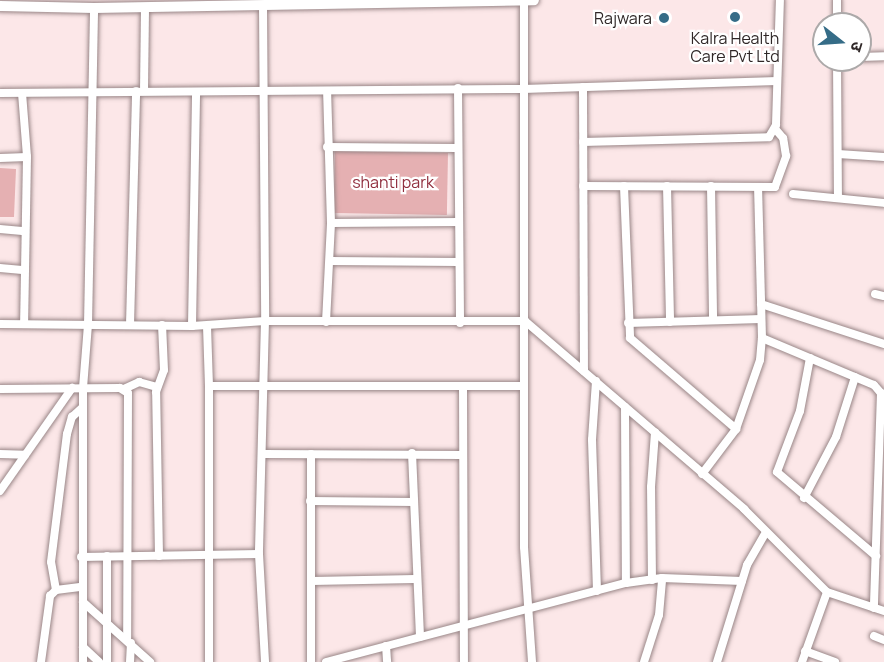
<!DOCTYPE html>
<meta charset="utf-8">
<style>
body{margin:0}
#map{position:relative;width:884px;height:662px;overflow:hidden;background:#fce7e8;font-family:Manrope,"Noto Sans Devanagari",sans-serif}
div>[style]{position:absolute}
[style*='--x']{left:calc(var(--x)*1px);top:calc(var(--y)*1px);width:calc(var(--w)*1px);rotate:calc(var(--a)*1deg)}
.green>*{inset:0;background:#e5b0b2;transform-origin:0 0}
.roads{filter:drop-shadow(0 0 2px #998687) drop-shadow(0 0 2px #998687)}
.minor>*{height:8px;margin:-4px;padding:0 4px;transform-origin:4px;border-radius:4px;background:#fff}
.tertiary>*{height:10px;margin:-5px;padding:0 5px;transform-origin:5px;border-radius:5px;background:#fff}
.dots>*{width:16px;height:16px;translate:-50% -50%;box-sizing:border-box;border:3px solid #fff;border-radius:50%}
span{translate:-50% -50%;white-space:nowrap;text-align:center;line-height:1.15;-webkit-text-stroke:4.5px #fff;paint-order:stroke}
.poi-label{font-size:16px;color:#2f2727}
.right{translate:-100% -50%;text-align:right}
.park-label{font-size:16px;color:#912e3e}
.north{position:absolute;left:812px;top:12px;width:60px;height:60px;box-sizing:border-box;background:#fff;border:2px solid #aca9a9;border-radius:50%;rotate:107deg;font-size:16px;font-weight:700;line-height:24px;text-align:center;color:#2f2727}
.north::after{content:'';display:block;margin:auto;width:21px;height:27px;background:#356c87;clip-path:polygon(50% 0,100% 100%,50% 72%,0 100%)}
</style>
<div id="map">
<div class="green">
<div style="left:335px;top:151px;width:113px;height:62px;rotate:1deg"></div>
<div style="clip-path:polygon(0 168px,16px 169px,14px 217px,0 217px)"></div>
</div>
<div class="roads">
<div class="minor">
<div style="--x:524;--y:0;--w:547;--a:90"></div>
<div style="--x:524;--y:547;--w:115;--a:86"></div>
<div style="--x:837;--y:0;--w:24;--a:90"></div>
<div style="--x:263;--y:5;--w:316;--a:89.6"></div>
<div style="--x:265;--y:321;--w:233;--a:91.5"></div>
<div style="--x:259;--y:554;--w:108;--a:86.8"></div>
<div style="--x:860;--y:57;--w:24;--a:-2"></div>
<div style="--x:837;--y:60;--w:138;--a:89.6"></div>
<div style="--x:583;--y:87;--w:284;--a:89.8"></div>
<div style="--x:458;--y:88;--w:235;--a:89.5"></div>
<div style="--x:144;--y:91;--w:84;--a:-89.3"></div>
<div style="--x:0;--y:93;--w:523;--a:-0.44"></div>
<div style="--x:523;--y:89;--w:254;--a:-1.8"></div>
<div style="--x:22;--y:93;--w:64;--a:85.5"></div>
<div style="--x:27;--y:157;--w:166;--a:91"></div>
<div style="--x:583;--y:142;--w:186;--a:-1.5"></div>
<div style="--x:769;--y:137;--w:14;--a:-60"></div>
<div style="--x:776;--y:125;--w:125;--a:-88.2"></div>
<div style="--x:327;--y:147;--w:130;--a:0.4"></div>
<div style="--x:838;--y:154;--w:46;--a:3.7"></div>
<div style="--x:0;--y:158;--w:27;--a:-2"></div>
<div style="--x:583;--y:186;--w:192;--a:0.3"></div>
<div style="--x:775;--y:187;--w:33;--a:-70"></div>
<div style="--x:786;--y:156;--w:18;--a:-99"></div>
<div style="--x:783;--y:138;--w:11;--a:-131"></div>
<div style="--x:624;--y:186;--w:152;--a:87.7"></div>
<div style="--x:630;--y:338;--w:140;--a:40.6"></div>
<div style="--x:667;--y:186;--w:136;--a:88.7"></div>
<div style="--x:711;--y:186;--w:133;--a:89.1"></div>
<div style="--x:793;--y:194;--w:91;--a:5.6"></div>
<div style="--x:331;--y:223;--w:128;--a:-0.4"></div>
<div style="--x:0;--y:229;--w:25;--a:5"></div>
<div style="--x:330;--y:261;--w:129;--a:0.4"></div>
<div style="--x:0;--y:268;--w:25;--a:5"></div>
<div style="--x:875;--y:294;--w:9;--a:13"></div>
<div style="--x:761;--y:304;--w:129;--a:18"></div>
<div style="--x:326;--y:322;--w:99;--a:-87.1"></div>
<div style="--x:331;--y:223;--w:131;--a:-91.7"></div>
<div style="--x:628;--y:323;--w:133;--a:-1.7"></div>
<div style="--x:0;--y:324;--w:192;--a:0.6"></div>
<div style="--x:192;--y:326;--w:73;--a:-3.9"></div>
<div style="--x:265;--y:321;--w:260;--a:0"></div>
<div style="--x:525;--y:321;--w:289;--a:40.6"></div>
<div style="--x:744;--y:509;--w:117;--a:45"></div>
<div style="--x:827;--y:592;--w:60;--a:18.4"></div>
<div style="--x:130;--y:325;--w:234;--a:-88.5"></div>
<div style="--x:192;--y:326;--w:234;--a:-89"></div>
<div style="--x:207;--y:326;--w:60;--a:88.1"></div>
<div style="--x:762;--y:338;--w:121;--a:22.8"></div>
<div style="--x:874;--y:385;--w:11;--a:49"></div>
<div style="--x:881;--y:393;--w:215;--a:91.9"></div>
<div style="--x:810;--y:358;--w:54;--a:100.7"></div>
<div style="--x:800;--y:411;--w:65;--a:110.7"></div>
<div style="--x:777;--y:472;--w:130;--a:40.3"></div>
<div style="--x:596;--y:381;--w:59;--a:93.9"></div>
<div style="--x:592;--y:440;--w:151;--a:88.1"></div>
<div style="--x:463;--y:388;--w:274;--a:89.8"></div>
<div style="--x:0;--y:389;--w:120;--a:-0.5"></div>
<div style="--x:120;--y:388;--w:9;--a:32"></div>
<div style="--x:128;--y:393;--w:246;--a:90.2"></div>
<div style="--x:124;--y:389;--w:17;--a:-25"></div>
<div style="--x:139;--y:382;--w:18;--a:16"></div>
<div style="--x:625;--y:407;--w:176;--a:89.7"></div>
<div style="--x:412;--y:453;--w:184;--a:87.5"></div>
<div style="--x:0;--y:454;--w:25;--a:2"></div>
<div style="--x:264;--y:454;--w:198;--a:0.3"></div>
<div style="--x:702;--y:474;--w:56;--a:-52.9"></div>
<div style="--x:736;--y:429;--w:73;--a:-70.8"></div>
<div style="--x:760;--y:360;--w:22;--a:-85"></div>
<div style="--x:762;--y:338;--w:151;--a:-91.5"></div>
<div style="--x:0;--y:491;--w:126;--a:-55"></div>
<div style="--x:804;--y:498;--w:69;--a:-62.3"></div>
<div style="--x:836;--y:437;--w:63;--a:-72.4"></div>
<div style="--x:310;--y:501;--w:104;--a:0.6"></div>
<div style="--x:159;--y:556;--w:164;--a:-91"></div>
<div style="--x:156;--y:392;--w:23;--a:-70"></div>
<div style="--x:164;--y:370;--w:45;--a:-92.5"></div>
<div style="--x:81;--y:557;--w:178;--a:-1"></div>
<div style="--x:652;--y:580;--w:93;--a:-90.6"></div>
<div style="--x:651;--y:487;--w:55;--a:-85.8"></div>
<div style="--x:312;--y:581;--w:103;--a:-1.1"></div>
<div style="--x:56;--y:590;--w:28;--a:-100"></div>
<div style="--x:51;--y:562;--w:129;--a:-82.9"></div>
<div style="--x:67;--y:434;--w:18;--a:-74"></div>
<div style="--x:72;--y:417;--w:13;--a:-42"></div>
<div style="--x:83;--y:602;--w:90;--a:41.8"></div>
<div style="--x:874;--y:636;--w:11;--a:22"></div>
<div style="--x:386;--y:646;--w:16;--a:86"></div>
<div style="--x:83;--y:647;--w:22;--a:43"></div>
<div style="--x:805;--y:651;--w:32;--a:20"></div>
<div style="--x:41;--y:662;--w:67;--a:-82.2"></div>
<div style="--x:50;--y:596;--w:8;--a:-45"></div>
<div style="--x:56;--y:590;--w:26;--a:-7"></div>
<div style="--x:83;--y:662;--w:274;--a:-90"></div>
<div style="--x:83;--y:388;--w:63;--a:-85.5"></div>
<div style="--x:88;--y:325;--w:317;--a:-88.9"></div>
<div style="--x:107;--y:662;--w:106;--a:-90"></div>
<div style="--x:130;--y:662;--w:19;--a:-87"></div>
<div style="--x:209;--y:662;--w:276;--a:-90"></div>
<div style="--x:209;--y:386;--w:315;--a:0"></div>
<div style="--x:311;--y:662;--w:208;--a:-90"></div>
<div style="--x:326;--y:662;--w:310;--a:-14.8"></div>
<div style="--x:626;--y:583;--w:36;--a:-8"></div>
<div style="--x:662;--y:578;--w:80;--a:2.1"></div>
<div style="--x:644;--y:662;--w:49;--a:-72.3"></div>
<div style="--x:659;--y:615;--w:37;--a:-85"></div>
<div style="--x:717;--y:662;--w:102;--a:-72.8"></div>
<div style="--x:747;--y:565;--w:38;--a:-60"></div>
<div style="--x:802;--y:662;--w:74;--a:-70.3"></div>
</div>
<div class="tertiary">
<div style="--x:0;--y:6;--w:94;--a:1.2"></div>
<div style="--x:94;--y:8;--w:440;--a:-1"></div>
</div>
</div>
<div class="dots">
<div style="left:735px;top:17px;background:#356c87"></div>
<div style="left:664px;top:18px;background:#356c87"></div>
</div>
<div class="poi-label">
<span class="right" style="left:652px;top:18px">Rajwara</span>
<span style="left:735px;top:47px">Kalra Health<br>Care Pvt Ltd</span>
</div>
<div class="park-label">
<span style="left:393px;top:182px">shanti park</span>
</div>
<div class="north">उ</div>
</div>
